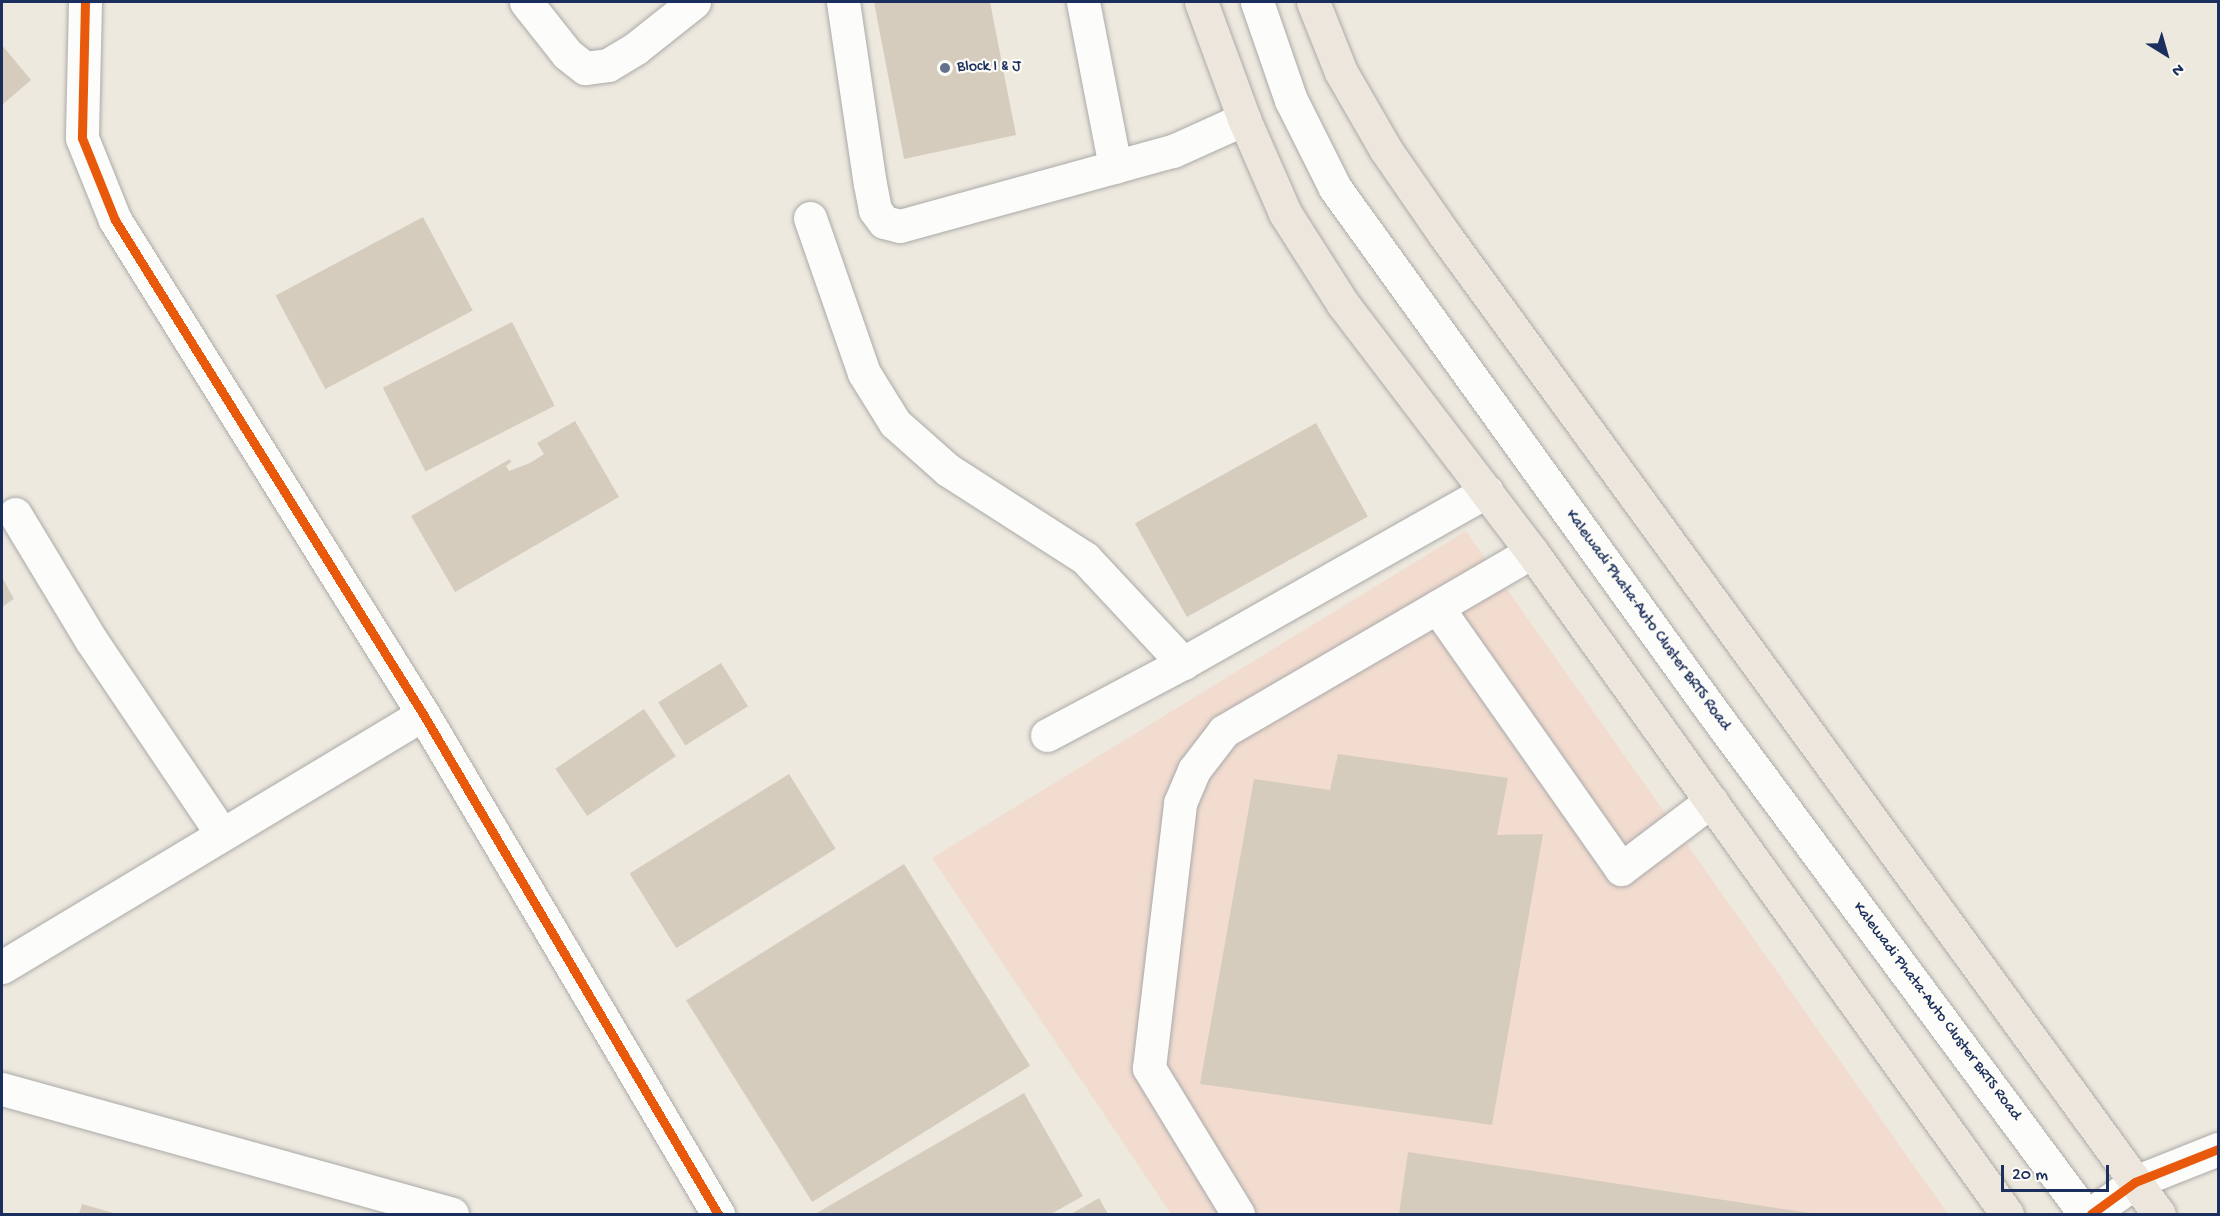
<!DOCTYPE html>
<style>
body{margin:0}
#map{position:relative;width:2220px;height:1216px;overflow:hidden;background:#eee9de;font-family:"Gochi Hand",sans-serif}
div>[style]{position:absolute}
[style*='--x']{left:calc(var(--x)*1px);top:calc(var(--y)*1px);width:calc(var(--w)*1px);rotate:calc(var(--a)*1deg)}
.built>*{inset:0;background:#f2dcd0}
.building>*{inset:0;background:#d6ccbe;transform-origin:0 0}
.roads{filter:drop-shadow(0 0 2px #aaaaa9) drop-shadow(0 0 2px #aaaaa9)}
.minor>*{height:33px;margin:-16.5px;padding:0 16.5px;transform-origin:16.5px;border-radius:16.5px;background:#fcfcfa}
.major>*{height:33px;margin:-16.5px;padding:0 16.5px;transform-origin:16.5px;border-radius:16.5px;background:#ede6dd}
.cycleway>*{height:9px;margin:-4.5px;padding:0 4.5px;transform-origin:4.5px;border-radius:4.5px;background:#e8590c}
.dots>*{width:16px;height:16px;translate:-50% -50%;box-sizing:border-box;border:3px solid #fdfcf7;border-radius:50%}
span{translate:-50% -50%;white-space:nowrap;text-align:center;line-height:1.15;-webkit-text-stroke:4.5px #fdfcf7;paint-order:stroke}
.poi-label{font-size:16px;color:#1b2f5e}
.left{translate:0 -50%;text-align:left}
.street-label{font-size:16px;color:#1b2f5e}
.frame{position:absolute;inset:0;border:3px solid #1b2f5e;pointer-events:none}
.north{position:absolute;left:2136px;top:24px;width:60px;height:60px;-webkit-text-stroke:4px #fdfcf7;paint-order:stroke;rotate:143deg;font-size:16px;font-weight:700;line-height:24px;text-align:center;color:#1b2f5e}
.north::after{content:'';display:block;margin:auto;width:21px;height:27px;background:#1b2f5e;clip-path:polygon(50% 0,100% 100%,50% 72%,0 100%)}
.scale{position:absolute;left:2001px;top:1165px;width:108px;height:27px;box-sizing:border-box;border:3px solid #1b2f5e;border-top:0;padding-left:8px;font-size:18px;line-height:21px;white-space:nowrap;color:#1b2f5e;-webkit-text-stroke:4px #fdfcf7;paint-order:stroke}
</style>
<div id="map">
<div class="built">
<div style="clip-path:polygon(1466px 531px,1948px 1214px,1171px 1214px,932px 858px)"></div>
</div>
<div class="building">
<div style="clip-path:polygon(874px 2px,990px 2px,1016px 135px,904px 159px)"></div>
<div style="clip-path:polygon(2px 45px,31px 80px,2px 105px)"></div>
<div style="left:423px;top:217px;width:106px;height:167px;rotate:62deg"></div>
<div style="left:512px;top:322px;width:94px;height:145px;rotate:63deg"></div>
<div style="clip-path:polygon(575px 421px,619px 497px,455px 592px,411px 516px,510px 459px,511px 462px,506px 466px,509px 471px,530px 463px,544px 454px,537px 443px)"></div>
<div style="left:1316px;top:423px;width:107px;height:207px;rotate:61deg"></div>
<div style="clip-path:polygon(2px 577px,14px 599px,2px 607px)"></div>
<div style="left:721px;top:663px;width:51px;height:74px;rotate:58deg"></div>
<div style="left:644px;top:709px;width:57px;height:107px;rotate:56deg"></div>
<div style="clip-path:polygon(1338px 754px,1508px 778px,1497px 835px,1543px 834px,1492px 1125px,1200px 1084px,1254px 779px,1330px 790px)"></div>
<div style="left:789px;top:774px;width:88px;height:188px;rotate:58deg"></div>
<div style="left:904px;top:864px;width:238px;height:257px;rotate:58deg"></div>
<div style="clip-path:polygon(1024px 1093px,1083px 1196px,1051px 1214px,815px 1214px)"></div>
<div style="clip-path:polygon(1408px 1152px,1810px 1213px,1810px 1214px,1399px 1214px)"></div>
<div style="clip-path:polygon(1099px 1198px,1108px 1214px,1071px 1214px)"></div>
<div style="clip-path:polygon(82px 1204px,117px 1214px,79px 1214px)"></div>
</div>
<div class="roads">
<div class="minor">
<div style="--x:85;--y:2;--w:136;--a:91.3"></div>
<div style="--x:82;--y:138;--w:88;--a:68.1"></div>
<div style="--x:115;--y:220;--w:582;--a:58.06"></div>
<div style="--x:423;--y:714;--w:581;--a:59.46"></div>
<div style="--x:526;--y:2;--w:66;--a:51.7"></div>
<div style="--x:567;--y:54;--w:23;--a:38"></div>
<div style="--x:585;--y:68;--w:23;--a:-7"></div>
<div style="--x:608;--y:65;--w:33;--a:-31"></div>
<div style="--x:636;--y:48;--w:74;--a:-38.4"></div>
<div style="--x:843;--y:2;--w:184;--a:81.6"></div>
<div style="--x:870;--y:184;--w:26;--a:79"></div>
<div style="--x:875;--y:210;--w:15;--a:53"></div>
<div style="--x:884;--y:222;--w:16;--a:14"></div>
<div style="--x:900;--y:226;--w:283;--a:-15.4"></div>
<div style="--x:1173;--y:151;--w:78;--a:-24.3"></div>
<div style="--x:1083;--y:2;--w:168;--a:79"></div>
<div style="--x:1257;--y:2;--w:104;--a:70.9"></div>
<div style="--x:1291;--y:100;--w:98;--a:63.4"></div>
<div style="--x:1335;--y:188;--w:645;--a:54.21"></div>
<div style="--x:1712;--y:711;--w:626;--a:53.44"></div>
<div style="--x:810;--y:218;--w:164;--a:70.8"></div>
<div style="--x:864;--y:373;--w:59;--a:58.2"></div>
<div style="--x:895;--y:423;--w:71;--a:41.6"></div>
<div style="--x:948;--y:470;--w:163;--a:32.7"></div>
<div style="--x:1085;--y:558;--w:144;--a:47"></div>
<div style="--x:1183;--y:663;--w:349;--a:-29.5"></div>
<div style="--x:15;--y:514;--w:147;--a:58.9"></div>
<div style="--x:91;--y:640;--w:234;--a:56"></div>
<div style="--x:1437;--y:607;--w:320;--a:54.9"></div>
<div style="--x:1621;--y:869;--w:113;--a:-37.1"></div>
<div style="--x:1047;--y:735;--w:154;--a:-27.9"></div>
<div style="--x:2;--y:967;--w:491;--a:-31"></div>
<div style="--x:2;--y:1089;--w:467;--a:15.5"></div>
<div style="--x:1238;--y:1214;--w:171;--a:-121.4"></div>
<div style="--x:1149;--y:1068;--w:267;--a:-83.3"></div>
<div style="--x:1180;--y:803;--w:36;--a:-67"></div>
<div style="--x:1194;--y:770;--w:49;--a:-52.4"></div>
<div style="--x:1224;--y:731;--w:356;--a:-30.2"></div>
<div style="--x:2091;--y:1214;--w:54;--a:-36"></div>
<div style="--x:2135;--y:1182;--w:89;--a:-21.7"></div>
</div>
<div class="major">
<div style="--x:1201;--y:2;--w:125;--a:69.8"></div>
<div style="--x:1244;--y:119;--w:103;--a:66.4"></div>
<div style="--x:1285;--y:213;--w:108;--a:57.5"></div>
<div style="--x:1343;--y:304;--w:312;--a:52.7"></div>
<div style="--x:1532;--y:552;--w:815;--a:54.34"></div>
<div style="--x:1313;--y:2;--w:75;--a:68.2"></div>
<div style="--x:1341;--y:72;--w:90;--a:60"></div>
<div style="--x:1386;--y:150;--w:102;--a:55.4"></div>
<div style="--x:1444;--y:234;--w:1213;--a:53.89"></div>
</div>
</div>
<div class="cycleway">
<div style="--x:85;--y:2;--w:136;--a:91.3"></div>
<div style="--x:82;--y:138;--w:88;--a:68.1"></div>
<div style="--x:115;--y:220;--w:582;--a:58.06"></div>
<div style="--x:423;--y:714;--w:581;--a:59.46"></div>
<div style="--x:2091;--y:1214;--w:54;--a:-36"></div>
<div style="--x:2135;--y:1182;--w:89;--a:-21.7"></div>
</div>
<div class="dots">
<div style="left:945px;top:68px;background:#65708b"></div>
</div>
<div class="poi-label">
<span class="left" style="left:957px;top:68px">Block I &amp; J</span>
</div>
<div class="street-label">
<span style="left:1647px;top:621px;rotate:54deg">Kalewadi Phata-Auto Cluster BRTS Road</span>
<span style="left:1936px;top:1012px;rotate:53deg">Kalewadi Phata-Auto Cluster BRTS Road</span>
</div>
<div class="frame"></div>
<div class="north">N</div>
<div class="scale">20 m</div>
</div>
